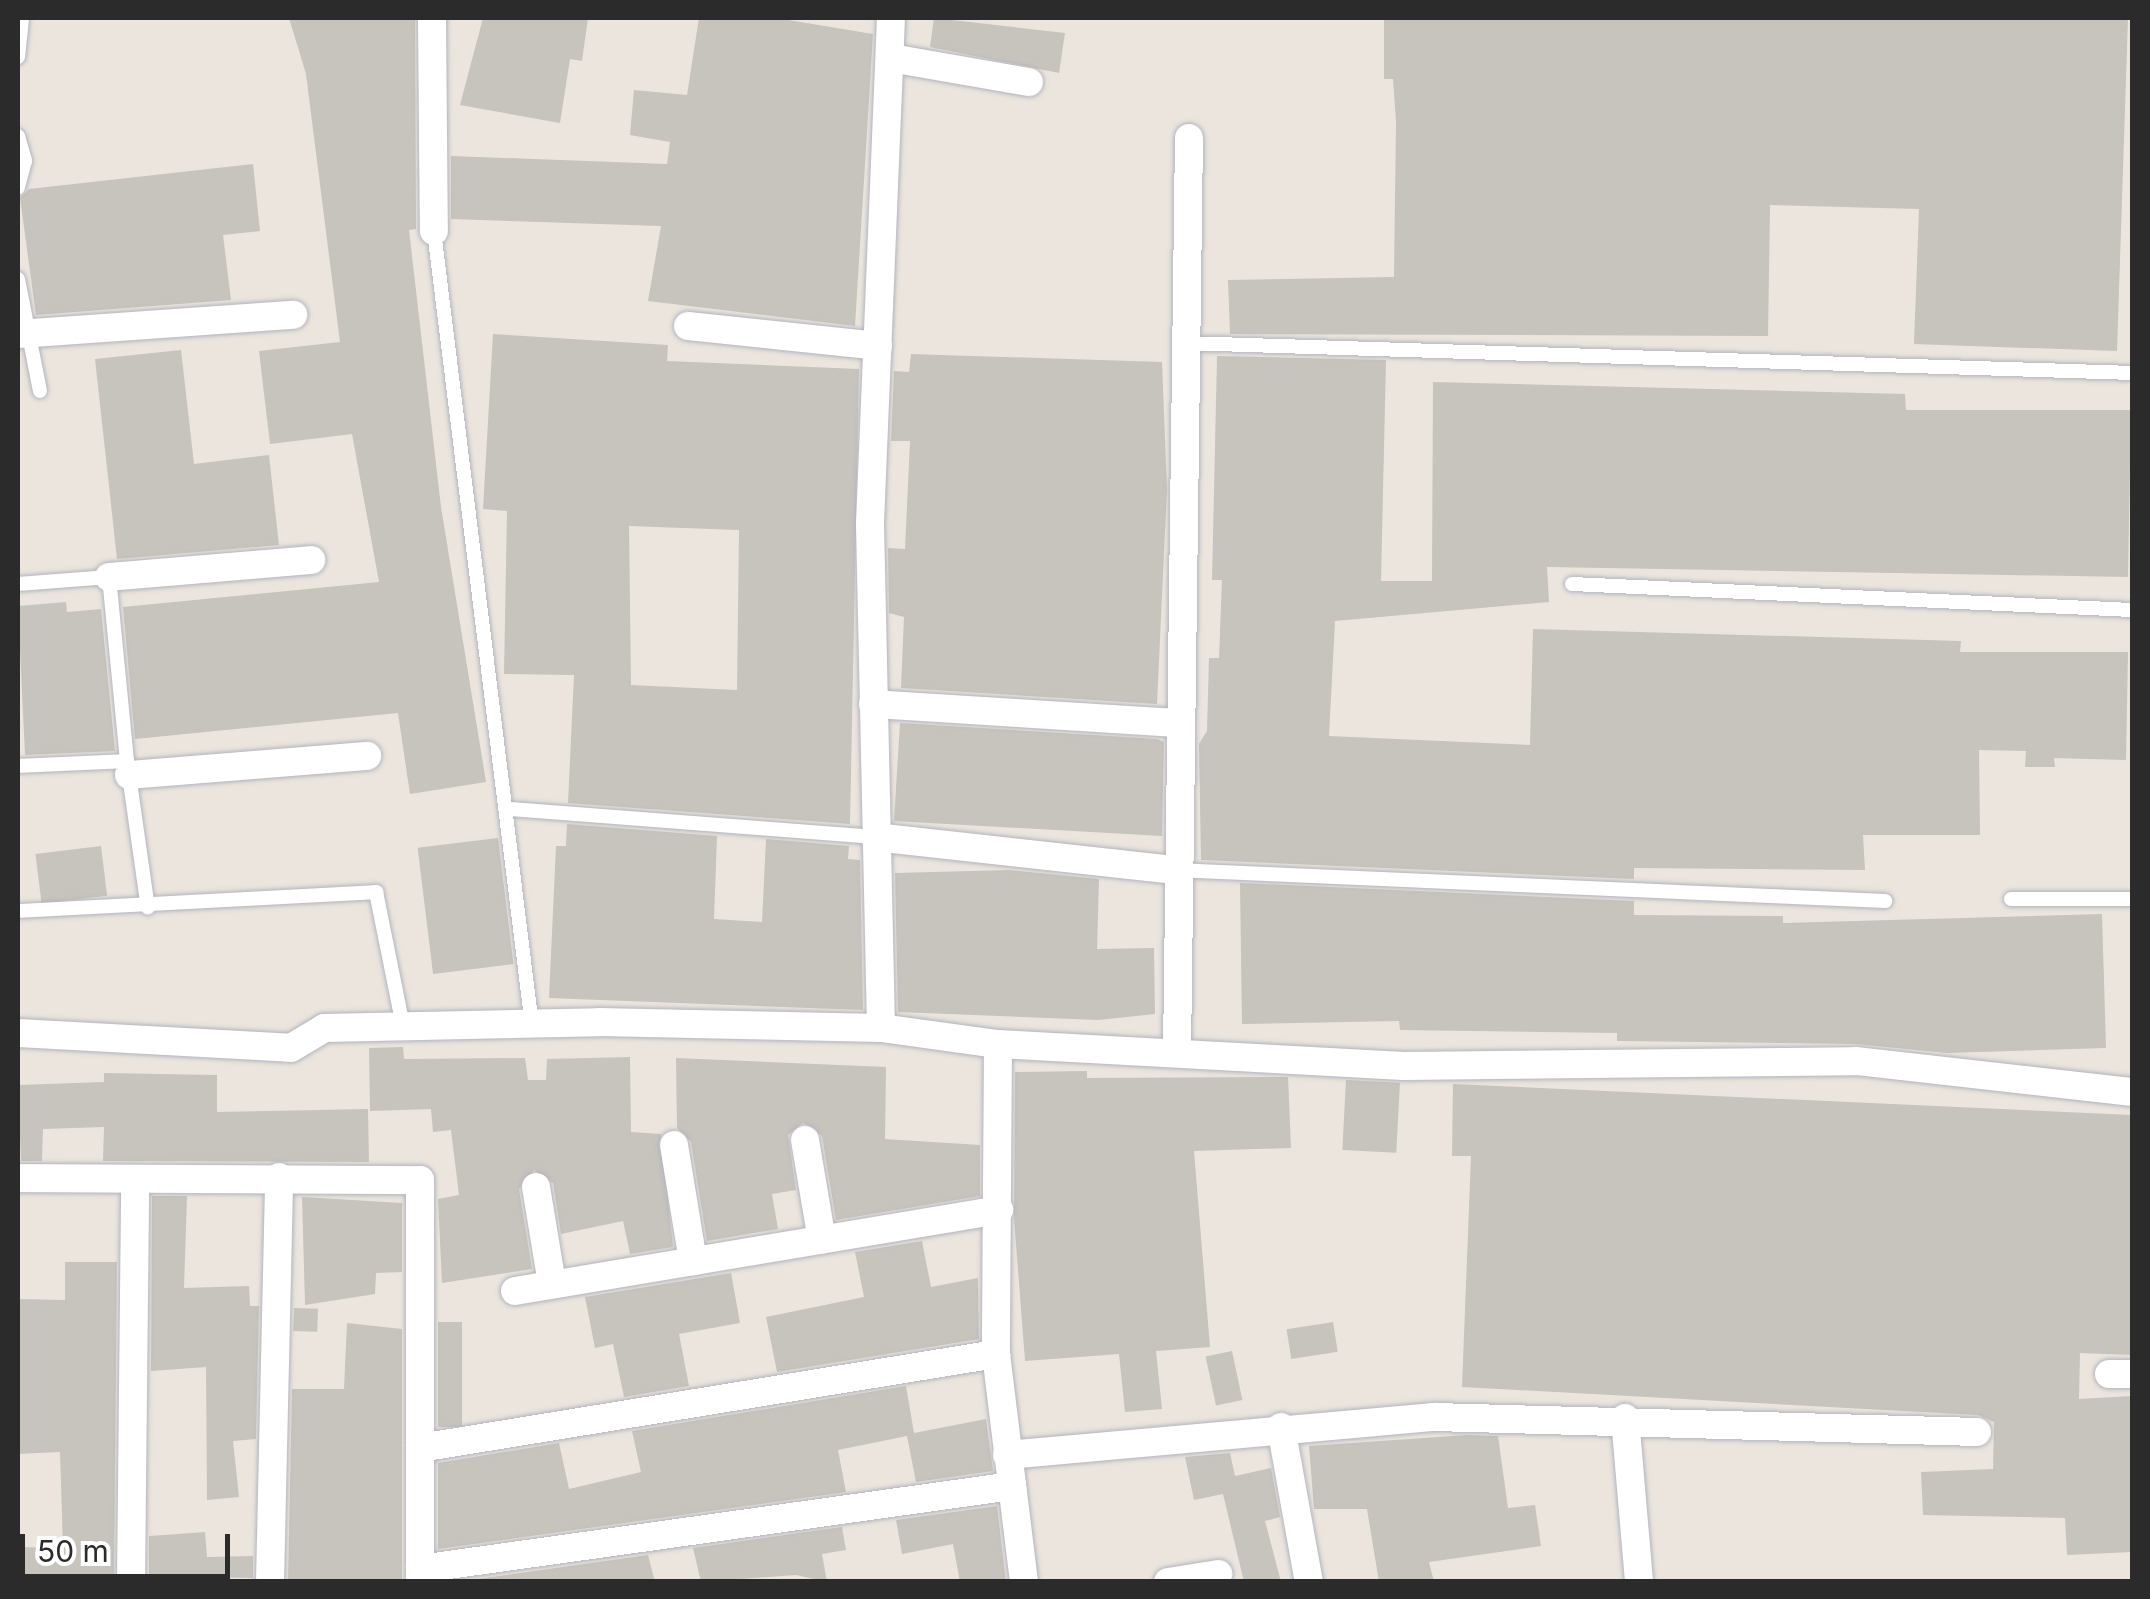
<!DOCTYPE html>
<style>
body{margin:0}
#map{position:relative;width:2150px;height:1599px;overflow:hidden;background:#ebe5de;font-family:Inter,sans-serif}
div>[style]{position:absolute}
[style*='--x']{left:calc(var(--x)*1px);top:calc(var(--y)*1px);width:calc(var(--w)*1px);rotate:calc(var(--a)*1deg)}
.building>*{inset:0;background:#c7c3bd;transform-origin:0 0}
.roads{filter:drop-shadow(0 0 2px #b2b5bd) drop-shadow(0 0 2px #b2b5bd)}
.service>*{height:14px;margin:-7px;padding:0 7px;transform-origin:7px;border-radius:7px;background:#fff}
.minor>*{height:28px;margin:-14px;padding:0 14px;transform-origin:14px;border-radius:14px;background:#fff}
span{translate:-50% -50%;white-space:nowrap;text-align:center;line-height:1.15;-webkit-text-stroke:8px #fff;paint-order:stroke}
.frame{position:absolute;inset:0;border:20px solid #2b2b2b;pointer-events:none}
.scale{position:absolute;left:20px;top:1534px;width:210px;height:45px;box-sizing:border-box;border:5px solid #2b2b2b;border-top:0;padding-left:12px;font-size:30px;line-height:35px;white-space:nowrap;color:#2b2b2b;-webkit-text-stroke:8px #fff;paint-order:stroke}
</style>
<div id="map">
<div class="building">
<div style="clip-path:polygon(289px 18px,415px 18px,416px 229px,409px 230px,441px 507px,486px 782px,410px 794px,398px 713px,135px 739px,123px 607px,379px 582px,352px 434px,270px 444px,259px 351px,340px 342px,306px 74px)"></div>
<div style="clip-path:polygon(483px 18px,588px 18px,582px 61px,570px 59px,560px 123px,460px 105px)"></div>
<div style="clip-path:polygon(699px 18px,776px 18px,873px 34px,855px 326px,648px 301px,661px 226px,451px 219px,451px 156px,667px 164px,670px 142px,630px 135px,634px 90px,687px 95px)"></div>
<div style="clip-path:polygon(934px 18px,1065px 33px,1059px 73px,930px 47px)"></div>
<div style="clip-path:polygon(1384px 18px,2128px 18px,2117px 351px,1914px 344px,1919px 209px,1770px 205px,1768px 336px,1230px 334px,1228px 280px,1394px 277px,1396px 122px,1393px 79px,1384px 79px)"></div>
<div style="clip-path:polygon(253px 164px,260px 231px,223px 235px,231px 300px,36px 315px,20px 198px,29px 189px)"></div>
<div style="clip-path:polygon(evenodd,493px 334px,668px 345px,667px 361px,859px 369px,850px 824px,568px 803px,574px 675px,504px 674px,507px 511px,483px 509px,493px 334px,629px 526px,739px 530px,737px 690px,631px 685px,629px 526px)"></div>
<div style="clip-path:polygon(181px 350px,194px 464px,269px 455px,279px 545px,117px 559px,95px 359px)"></div>
<div style="clip-path:polygon(911px 354px,1162px 362px,1167px 489px,1157px 704px,901px 688px,904px 617px,889px 613px,888px 548px,905px 549px,910px 441px,891px 441px,894px 371px,909px 372px)"></div>
<div style="clip-path:polygon(1217px 356px,1386px 360px,1381px 581px,1432px 581px,1433px 382px,1905px 394px,1906px 410px,2131px 410px,2128px 577px,1547px 567px,1549px 602px,1335px 621px,1329px 736px,1530px 745px,1533px 629px,1961px 641px,1960px 652px,2128px 652px,2126px 760px,2054px 758px,2055px 767px,2025px 767px,2026px 751px,1979px 750px,1980px 835px,1863px 835px,1865px 870px,1634px 868px,1634px 879px,1201px 860px,1199px 744px,1207px 731px,1209px 658px,1219px 658px,1222px 580px,1212px 580px)"></div>
<div style="clip-path:polygon(66px 602px,67px 612px,101px 609px,115px 751px,25px 755px,18px 606px)"></div>
<div style="clip-path:polygon(900px 723px,1157px 739px,1164px 742px,1162px 836px,894px 821px)"></div>
<div style="clip-path:polygon(567px 824px,717px 836px,714px 919px,762px 922px,766px 839px,849px 846px,848px 859px,860px 860px,863px 1010px,549px 998px,556px 846px,566px 846px)"></div>
<div style="left:498px;top:838px;width:127px;height:81px;rotate:83deg"></div>
<div style="left:101px;top:846px;width:50px;height:66px;rotate:83deg"></div>
<div style="clip-path:polygon(1009px 870px,1099px 879px,1097px 949px,1154px 948px,1155px 1014px,1098px 1020px,898px 1012px,895px 873px)"></div>
<div style="clip-path:polygon(1240px 883px,1634px 901px,1634px 915px,1783px 916px,1783px 923px,2102px 914px,2106px 1048px,1947px 1053px,1856px 1044px,1617px 1041px,1617px 1033px,1400px 1030px,1399px 1021px,1242px 1024px)"></div>
<div style="clip-path:polygon(403px 1047px,404px 1059px,525px 1058px,528px 1080px,546px 1080px,547px 1059px,630px 1057px,631px 1132px,661px 1134px,673px 1247px,630px 1254px,623px 1221px,561px 1234px,553px 1183px,534px 1170px,519px 1189px,532px 1269px,442px 1283px,438px 1199px,459px 1195px,451px 1130px,433px 1132px,431px 1109px,370px 1111px,369px 1048px)"></div>
<div style="clip-path:polygon(676px 1058px,886px 1067px,885px 1139px,980px 1145px,980px 1196px,836px 1220px,822px 1136px,803px 1123px,788px 1135px,796px 1190px,772px 1194px,778px 1229px,707px 1241px,691px 1142px,677px 1128px)"></div>
<div style="clip-path:polygon(1087px 1071px,1087px 1078px,1288px 1077px,1291px 1148px,1194px 1151px,1210px 1347px,1156px 1351px,1162px 1409px,1125px 1412px,1119px 1354px,1025px 1361px,1014px 1218px,1015px 1072px)"></div>
<div style="clip-path:polygon(104px 1073px,217px 1075px,217px 1112px,368px 1109px,369px 1162px,103px 1161px,104px 1127px,43px 1129px,42px 1161px,21px 1161px,18px 1085px,104px 1082px)"></div>
<div style="left:1346px;top:1080px;width:54px;height:70px;rotate:3deg"></div>
<div style="clip-path:polygon(1453px 1084px,2132px 1115px,2132px 1355px,2080px 1353px,2079px 1399px,2132px 1396px,2132px 1552px,2067px 1555px,2065px 1518px,1923px 1515px,1921px 1472px,1993px 1469px,1994px 1422px,1978px 1415px,1462px 1387px,1471px 1156px,1452px 1156px)"></div>
<div style="clip-path:polygon(152px 1196px,187px 1196px,184px 1288px,249px 1286px,250px 1306px,259px 1306px,256px 1439px,233px 1441px,239px 1497px,207px 1500px,206px 1367px,151px 1371px)"></div>
<div style="clip-path:polygon(302px 1197px,402px 1203px,402px 1272px,376px 1273px,375px 1294px,305px 1305px)"></div>
<div style="clip-path:polygon(922px 1241px,931px 1287px,978px 1278px,979px 1339px,777px 1372px,766px 1317px,864px 1297px,855px 1252px)"></div>
<div style="clip-path:polygon(65px 1262px,117px 1262px,114px 1576px,18px 1582px,18px 1547px,63px 1548px,60px 1452px,18px 1454px,18px 1299px,65px 1300px)"></div>
<div style="clip-path:polygon(731px 1273px,740px 1323px,679px 1334px,689px 1386px,624px 1397px,613px 1344px,595px 1348px,585px 1297px)"></div>
<div style="left:294px;top:1308px;width:24px;height:23px;rotate:2deg"></div>
<div style="left:438px;top:1322px;width:24px;height:105px"></div>
<div style="left:1333px;top:1322px;width:30px;height:47px;rotate:81deg"></div>
<div style="clip-path:polygon(347px 1323px,402px 1329px,402px 1582px,288px 1582px,292px 1389px,344px 1389px)"></div>
<div style="left:1232px;top:1351px;width:50px;height:27px;rotate:78deg"></div>
<div style="clip-path:polygon(906px 1386px,914px 1433px,986px 1419px,993px 1471px,916px 1482px,907px 1436px,838px 1450px,846px 1492px,438px 1549px,438px 1463px,559px 1443px,569px 1489px,641px 1472px,632px 1431px)"></div>
<div style="clip-path:polygon(1467px 1435px,1498px 1436px,1508px 1508px,1535px 1505px,1541px 1546px,1429px 1562px,1434px 1582px,1379px 1582px,1367px 1509px,1314px 1509px,1309px 1446px)"></div>
<div style="clip-path:polygon(1230px 1453px,1235px 1476px,1271px 1468px,1280px 1517px,1265px 1521px,1281px 1582px,1244px 1582px,1223px 1494px,1194px 1500px,1185px 1457px)"></div>
<div style="clip-path:polygon(997px 1506px,1006px 1582px,960px 1582px,953px 1544px,902px 1554px,896px 1520px)"></div>
<div style="clip-path:polygon(842px 1527px,846px 1550px,822px 1554px,827px 1582px,796px 1575px,701px 1582px,693px 1548px)"></div>
<div style="clip-path:polygon(205px 1532px,207px 1557px,253px 1556px,253px 1578px,149px 1576px,149px 1536px)"></div>
<div style="clip-path:polygon(648px 1555px,655px 1582px,457px 1582px)"></div>
</div>
<div class="roads">
<div class="service">
<div style="--x:18;--y:57;--w:39;--a:-84"></div>
<div style="--x:18;--y:136;--w:26;--a:74"></div>
<div style="--x:25;--y:161;--w:28;--a:105"></div>
<div style="--x:434;--y:231;--w:801;--a:82.97"></div>
<div style="--x:18;--y:279;--w:114;--a:78.9"></div>
<div style="--x:1184;--y:343;--w:948;--a:1.81"></div>
<div style="--x:18;--y:584;--w:91;--a:-4.4"></div>
<div style="--x:109;--y:577;--w:185;--a:84.4"></div>
<div style="--x:1572;--y:584;--w:561;--a:2.66"></div>
<div style="--x:18;--y:766;--w:109;--a:-2.6"></div>
<div style="--x:127;--y:761;--w:148;--a:81.9"></div>
<div style="--x:511;--y:809;--w:365;--a:4.4"></div>
<div style="--x:1175;--y:870;--w:711;--a:2.5"></div>
<div style="--x:2011;--y:899;--w:121;--a:0"></div>
<div style="--x:18;--y:911;--w:359;--a:-3"></div>
<div style="--x:376;--y:892;--w:137;--a:78.6"></div>
</div>
<div class="minor">
<div style="--x:432;--y:18;--w:213;--a:89.5"></div>
<div style="--x:891;--y:58;--w:140;--a:9.9"></div>
<div style="--x:688;--y:326;--w:191;--a:6"></div>
<div style="--x:18;--y:334;--w:276;--a:-4"></div>
<div style="--x:109;--y:577;--w:203;--a:-4.8"></div>
<div style="--x:873;--y:704;--w:306;--a:3.6"></div>
<div style="--x:129;--y:775;--w:239;--a:-4.6"></div>
<div style="--x:875;--y:837;--w:302;--a:6.3"></div>
<div style="--x:881;--y:1028;--w:505;--a:-91.25"></div>
<div style="--x:870;--y:523;--w:505;--a:-87.62"></div>
<div style="--x:18;--y:1033;--w:273;--a:3.1"></div>
<div style="--x:291;--y:1048;--w:39;--a:-31"></div>
<div style="--x:324;--y:1028;--w:275;--a:-1.2"></div>
<div style="--x:599;--y:1022;--w:282;--a:1.2"></div>
<div style="--x:881;--y:1028;--w:118;--a:7.8"></div>
<div style="--x:998;--y:1044;--w:406;--a:3.1"></div>
<div style="--x:1403;--y:1066;--w:453;--a:-0.6"></div>
<div style="--x:1856;--y:1061;--w:278;--a:6.4"></div>
<div style="--x:998;--y:1044;--w:310;--a:90.4"></div>
<div style="--x:996;--y:1354;--w:230;--a:83"></div>
<div style="--x:1177;--y:1053;--w:915;--a:-89.25"></div>
<div style="--x:805;--y:1140;--w:101;--a:80.4"></div>
<div style="--x:674;--y:1145;--w:118;--a:80.7"></div>
<div style="--x:18;--y:1178;--w:402;--a:0.3"></div>
<div style="--x:420;--y:1180;--w:402;--a:90"></div>
<div style="--x:536;--y:1187;--w:98;--a:80.6"></div>
<div style="--x:515;--y:1291;--w:491;--a:-9.5"></div>
<div style="--x:2109;--y:1374;--w:23;--a:0"></div>
<div style="--x:1625;--y:1418;--w:165;--a:85.1"></div>
<div style="--x:1281;--y:1427;--w:158;--a:79.8"></div>
<div style="--x:420;--y:1448;--w:584;--a:-9.27"></div>
<div style="--x:1007;--y:1455;--w:429;--a:-5.1"></div>
<div style="--x:1434;--y:1417;--w:543;--a:1.58"></div>
<div style="--x:420;--y:1569;--w:598;--a:-7.98"></div>
<div style="--x:131;--y:1582;--w:403;--a:-89.4"></div>
<div style="--x:270;--y:1582;--w:405;--a:-88.7"></div>
<div style="--x:1168;--y:1582;--w:51;--a:-9.1"></div>
</div>
</div>
<div class="frame"></div>
<div class="scale">50 m</div>
</div>
